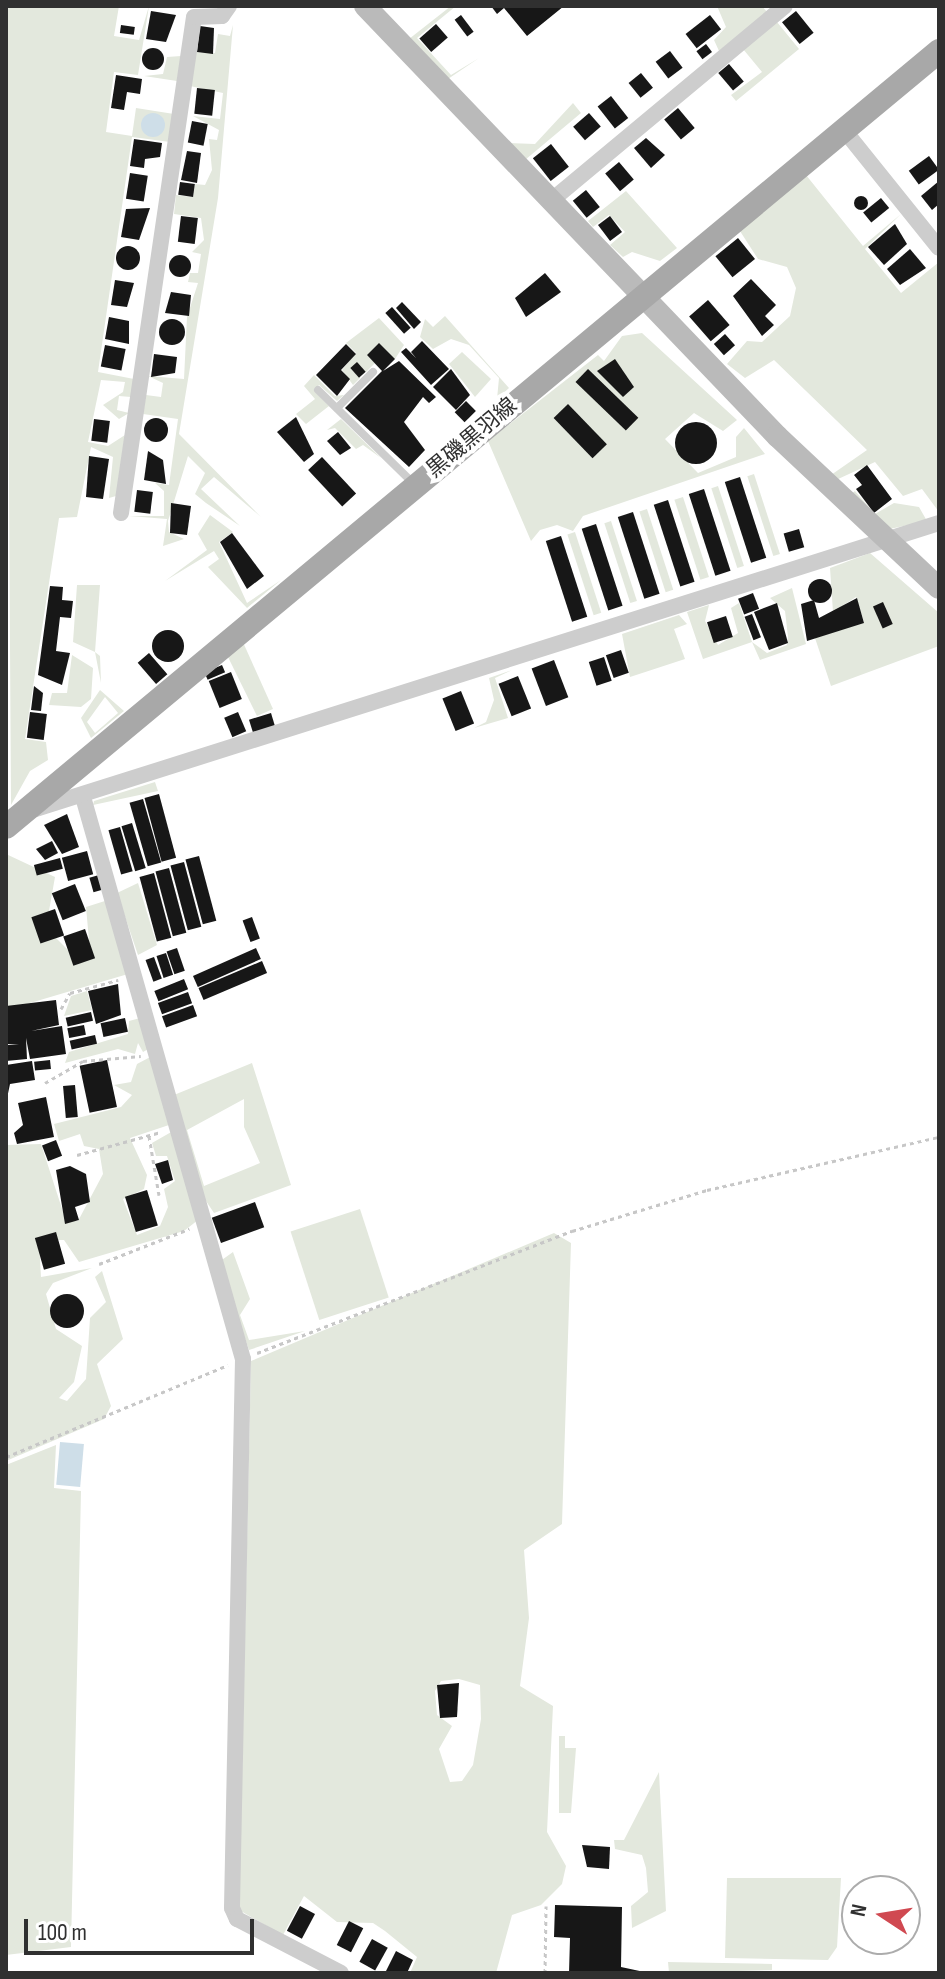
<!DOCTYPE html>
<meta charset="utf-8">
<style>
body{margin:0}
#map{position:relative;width:945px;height:1979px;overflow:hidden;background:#fff;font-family:"Sofia Sans Condensed","Noto Sans JP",sans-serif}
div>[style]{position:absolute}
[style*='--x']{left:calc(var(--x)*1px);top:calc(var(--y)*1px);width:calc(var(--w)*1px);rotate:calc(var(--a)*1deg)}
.green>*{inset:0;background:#e3e8dd;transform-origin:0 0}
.water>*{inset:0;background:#cedee8;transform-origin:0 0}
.round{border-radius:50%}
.building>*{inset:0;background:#171717;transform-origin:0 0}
.path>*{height:3px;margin-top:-1.5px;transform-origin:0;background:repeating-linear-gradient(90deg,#c7c7c7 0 4px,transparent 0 8px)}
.lane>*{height:8px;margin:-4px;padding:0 4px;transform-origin:4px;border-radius:4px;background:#cdcdcd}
.street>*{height:16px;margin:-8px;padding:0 8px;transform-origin:8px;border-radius:8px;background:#cdcdcd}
.secondary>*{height:22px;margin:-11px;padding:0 11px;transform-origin:11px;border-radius:11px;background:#bababa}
.primary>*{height:24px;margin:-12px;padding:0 12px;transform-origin:12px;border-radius:12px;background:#a8a8a8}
span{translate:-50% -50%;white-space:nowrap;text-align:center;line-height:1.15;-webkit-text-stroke:8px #fff;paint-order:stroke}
.street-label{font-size:22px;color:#303030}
.frame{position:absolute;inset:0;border:8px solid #303030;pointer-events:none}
.north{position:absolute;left:841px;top:1875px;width:80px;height:80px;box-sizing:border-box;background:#fff;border:2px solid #acacac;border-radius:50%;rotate:282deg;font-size:22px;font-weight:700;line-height:32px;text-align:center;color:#303030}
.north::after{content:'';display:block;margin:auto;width:28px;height:36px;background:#d04951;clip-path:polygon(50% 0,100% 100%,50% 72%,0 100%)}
.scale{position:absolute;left:24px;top:1919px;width:230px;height:36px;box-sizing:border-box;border:4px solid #303030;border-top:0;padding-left:10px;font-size:24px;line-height:28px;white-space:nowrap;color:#303030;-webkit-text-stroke:6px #fff;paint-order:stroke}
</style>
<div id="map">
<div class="green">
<div style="clip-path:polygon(6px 6px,119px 6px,114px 36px,139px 40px,149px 6px,138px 75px,114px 72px,106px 132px,132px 136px,136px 108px,174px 114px,170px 142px,132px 137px,98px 372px,134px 379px,131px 397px,119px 396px,117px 410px,129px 413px,119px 419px,103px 405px,123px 392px,125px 382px,101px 380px,88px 442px,108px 446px,125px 435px,116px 496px,109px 498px,113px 457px,91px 447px,77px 517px,59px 518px,25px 739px,46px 742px,48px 760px,30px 771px,11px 805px)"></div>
<div style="clip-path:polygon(451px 6px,456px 6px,417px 38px,451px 75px,479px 58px,448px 79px,409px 39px)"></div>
<div style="clip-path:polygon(717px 6px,762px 6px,767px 12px,719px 51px,714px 40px,726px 27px)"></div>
<div style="clip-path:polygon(777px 22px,799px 49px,736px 101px,731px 95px,762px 72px,743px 49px)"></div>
<div style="clip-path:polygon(233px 25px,218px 198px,179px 434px,261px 517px,214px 477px,201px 489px,240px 526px,206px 503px,195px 494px,205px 473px,188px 456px,168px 521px,169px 532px,184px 539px,163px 546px,167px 519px,129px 516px,164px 516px,164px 491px,155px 483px,169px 485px,178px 419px,143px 414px,146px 395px,161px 397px,163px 383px,148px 376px,184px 379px,187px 317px,198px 283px,188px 282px,190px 273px,198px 273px,201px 254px,192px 252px,204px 240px,201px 218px,174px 214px,176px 195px,193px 197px,195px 184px,205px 185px,212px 170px,209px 139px,217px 140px,219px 130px,193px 116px,220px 119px,223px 93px,190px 86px,195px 52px,215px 53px,218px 34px,230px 36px)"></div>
<div style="clip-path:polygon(181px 56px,177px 81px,144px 76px,163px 74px,167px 57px)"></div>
<div style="clip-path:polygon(573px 103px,581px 113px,525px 160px,507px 143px,535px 144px)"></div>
<div style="clip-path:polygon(806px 175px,863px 246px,901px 214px,865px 249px,901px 293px,939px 262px,939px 512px,922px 489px,903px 496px,875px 462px,836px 480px,831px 475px,867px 450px,774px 360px,745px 378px,727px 364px,747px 341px,762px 342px,790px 316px,796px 288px,787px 267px,758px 259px,738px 228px)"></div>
<div style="clip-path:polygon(626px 191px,677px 248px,660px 261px,632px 252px,623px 257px,610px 245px,625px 232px,609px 215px,593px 227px,588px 221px)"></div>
<div style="clip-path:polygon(445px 316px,509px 388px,497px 399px,499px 378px,469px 345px,451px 339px,433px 349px,420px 337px,425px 319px,433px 327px)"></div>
<div style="clip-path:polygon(379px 318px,404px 345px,395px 359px,367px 355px,375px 363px,366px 372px,357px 363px,351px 369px,360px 378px,353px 385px,342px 370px,356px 353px,346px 343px)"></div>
<div style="clip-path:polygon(642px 333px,737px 420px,723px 431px,694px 413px,665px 439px,698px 473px,736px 457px,736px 437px,744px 428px,765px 454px,583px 516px,573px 531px,557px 525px,540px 530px,531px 541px,488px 441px,598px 355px,604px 361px,622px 336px)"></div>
<div style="clip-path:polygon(462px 352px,491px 379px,475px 397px,449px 364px)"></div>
<div style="clip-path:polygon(314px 375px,335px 396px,344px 395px,337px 401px,319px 385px,314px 391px,329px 406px,306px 424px,296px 414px,315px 399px,304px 386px)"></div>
<div style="clip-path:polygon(341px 419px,381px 458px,363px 445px,356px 449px,335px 428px,327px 430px)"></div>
<div style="left:754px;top:474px;width:84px;height:7px;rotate:72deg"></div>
<div style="left:718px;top:486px;width:84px;height:7px;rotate:72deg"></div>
<div style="clip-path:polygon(855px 491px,875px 514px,894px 503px,919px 507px,927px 521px,885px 530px,848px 496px)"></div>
<div style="left:683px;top:497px;width:84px;height:9px;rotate:72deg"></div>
<div style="left:647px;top:509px;width:85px;height:8px;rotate:72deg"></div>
<div style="clip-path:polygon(210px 515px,233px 532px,219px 542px,247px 603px,281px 580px,247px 608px,208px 567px,219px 559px,214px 551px,165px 581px,207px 550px,198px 534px)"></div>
<div style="left:611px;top:521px;width:84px;height:7px;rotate:72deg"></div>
<div style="left:575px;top:532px;width:85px;height:8px;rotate:72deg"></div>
<div style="clip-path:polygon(870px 553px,939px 613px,939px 646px,831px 686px,815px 638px,864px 622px,856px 597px,833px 612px,830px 568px)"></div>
<div style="clip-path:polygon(77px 585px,100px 585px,95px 652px,100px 656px,101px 683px,95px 652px,73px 642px)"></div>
<div style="clip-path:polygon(792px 588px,806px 644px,760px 660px,752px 642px,703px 659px,687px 612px,709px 605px,705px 621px,718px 645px,738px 633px,731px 608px,739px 603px,752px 642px,767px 653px,787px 645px,788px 637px,785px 611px,770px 598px)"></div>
<div style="clip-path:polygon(679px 615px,687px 624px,674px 629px,685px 659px,630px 677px,622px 634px)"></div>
<div style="clip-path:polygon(242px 640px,273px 709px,257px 716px,228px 657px)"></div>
<div style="clip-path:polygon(72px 655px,93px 668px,91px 699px,81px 707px,49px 705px,52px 693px,67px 693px)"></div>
<div style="clip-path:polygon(512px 670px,495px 678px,508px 718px,474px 728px,486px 722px,494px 700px,489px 678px)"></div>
<div style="clip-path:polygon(evenodd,100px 690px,124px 711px,91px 738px,81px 718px,100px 690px,105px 697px,118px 713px,95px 733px,87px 722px,105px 697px)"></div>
<div style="clip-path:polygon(155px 782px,158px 791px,93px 805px,94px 801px)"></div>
<div style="clip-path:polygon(6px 854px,55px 877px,46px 928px,74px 956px,90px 951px,86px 907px,108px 900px,128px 974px,20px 1006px,6px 1027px)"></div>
<div style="clip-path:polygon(138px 883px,157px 945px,138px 955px,117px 893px)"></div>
<div style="clip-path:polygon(87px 991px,92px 1010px,64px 1016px,71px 996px)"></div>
<div style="clip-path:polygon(144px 1017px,152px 1047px,143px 1052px,138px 1043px,135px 1054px,118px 1049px,65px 1063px,69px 1052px,128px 1034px,129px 1021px)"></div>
<div style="clip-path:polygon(154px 1055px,172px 1124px,130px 1138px,147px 1175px,144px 1189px,123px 1199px,137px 1235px,160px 1226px,168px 1207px,164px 1189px,175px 1181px,167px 1156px,156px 1156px,152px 1143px,173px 1131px,198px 1220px,184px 1231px,79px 1262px,64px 1240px,39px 1240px,41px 1277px,92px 1268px,53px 1283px,46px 1294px,56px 1329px,82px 1346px,74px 1382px,59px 1398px,67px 1401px,86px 1379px,90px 1318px,106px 1302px,95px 1277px,102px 1271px,123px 1339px,97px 1364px,111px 1406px,104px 1419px,6px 1461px,6px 1145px,41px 1144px,66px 1221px,78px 1221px,103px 1174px,99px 1149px,84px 1146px,80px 1134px,59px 1141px,54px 1124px,121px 1107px,132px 1095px,114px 1085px,131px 1082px,137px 1064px)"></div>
<div style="clip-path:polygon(evenodd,252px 1063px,291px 1185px,214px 1213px,200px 1192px,174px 1095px,252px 1063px,244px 1099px,244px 1127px,260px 1163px,204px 1186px,187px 1130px,244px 1099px)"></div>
<div style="left:360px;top:1209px;width:93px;height:73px;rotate:72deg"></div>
<div style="clip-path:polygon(evenodd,554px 1233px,571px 1243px,562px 1524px,524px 1550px,529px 1618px,520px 1686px,553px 1706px,547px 1832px,566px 1866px,562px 1884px,541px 1905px,512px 1915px,496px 1973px,410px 1973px,417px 1957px,385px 1931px,373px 1923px,337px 1922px,304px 1896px,283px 1935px,239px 1910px,251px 1361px,554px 1233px,459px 1679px,480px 1685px,481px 1719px,473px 1765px,462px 1781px,450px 1782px,439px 1749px,452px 1726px,437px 1715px,435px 1691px,441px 1681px,459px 1679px)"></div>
<div style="clip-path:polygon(233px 1252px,250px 1299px,240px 1315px,249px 1340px,305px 1331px,249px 1350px,219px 1262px)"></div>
<div style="clip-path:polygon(56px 1445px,54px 1488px,81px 1491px,71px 1947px,6px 1955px,6px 1465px)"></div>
<div style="clip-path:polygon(559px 1736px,565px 1736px,565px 1748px,576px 1748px,571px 1813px,559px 1813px)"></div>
<div style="clip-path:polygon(659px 1772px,666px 1911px,632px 1928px,631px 1906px,648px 1892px,646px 1868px,642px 1855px,615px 1849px,614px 1840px,624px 1840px)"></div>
<div style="clip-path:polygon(727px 1878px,841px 1878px,837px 1947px,828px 1960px,725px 1958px)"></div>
<div style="clip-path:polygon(668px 1962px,772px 1964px,772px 1970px,669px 1973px)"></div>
</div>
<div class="water">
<div class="round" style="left:141px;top:113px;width:24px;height:24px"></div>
<div style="left:60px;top:1442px;width:24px;height:43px;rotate:5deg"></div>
</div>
<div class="building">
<div style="clip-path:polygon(491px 6px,564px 6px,527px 36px,504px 8px,497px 14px)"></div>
<div style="clip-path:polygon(151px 11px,176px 15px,166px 42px,146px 39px)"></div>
<div style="left:796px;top:11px;width:28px;height:18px;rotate:51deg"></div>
<div style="left:461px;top:15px;width:21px;height:8px;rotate:53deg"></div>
<div style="left:710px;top:15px;width:18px;height:31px;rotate:52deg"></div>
<div style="left:436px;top:24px;width:18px;height:22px;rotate:49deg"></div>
<div style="left:121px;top:25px;width:14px;height:8px;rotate:8deg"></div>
<div style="clip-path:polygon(200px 26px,214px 28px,213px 54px,197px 52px)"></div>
<div style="left:706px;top:44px;width:10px;height:12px;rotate:53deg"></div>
<div class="round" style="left:142px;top:48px;width:22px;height:22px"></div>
<div style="left:670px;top:51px;width:21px;height:18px;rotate:53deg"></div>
<div style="left:729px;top:64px;width:23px;height:14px;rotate:50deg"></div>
<div style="left:641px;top:73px;width:19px;height:16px;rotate:51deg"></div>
<div style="clip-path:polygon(116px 75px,142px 79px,140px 94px,127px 92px,124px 110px,111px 108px)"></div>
<div style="left:197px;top:88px;width:18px;height:26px;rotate:6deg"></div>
<div style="left:611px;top:96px;width:28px;height:17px;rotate:52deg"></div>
<div style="left:678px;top:108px;width:26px;height:18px;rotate:50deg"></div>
<div style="left:589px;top:113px;width:18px;height:21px;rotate:49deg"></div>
<div style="left:192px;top:121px;width:16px;height:22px;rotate:11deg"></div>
<div style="clip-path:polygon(646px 138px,665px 155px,651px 168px,634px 148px)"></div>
<div style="clip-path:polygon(134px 139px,162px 143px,160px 157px,145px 159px,144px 168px,130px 166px)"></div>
<div style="left:551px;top:144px;width:29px;height:23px;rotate:52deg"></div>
<div style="clip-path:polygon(187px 151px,201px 153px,197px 183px,181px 180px)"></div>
<div style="left:929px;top:156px;width:17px;height:25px;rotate:54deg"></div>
<div style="left:619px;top:162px;width:23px;height:18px;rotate:50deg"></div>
<div style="left:130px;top:173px;width:18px;height:26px;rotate:9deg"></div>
<div style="clip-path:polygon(939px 181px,939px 204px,932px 210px,921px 196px)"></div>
<div style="left:180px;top:182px;width:15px;height:13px;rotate:8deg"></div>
<div style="left:586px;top:190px;width:22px;height:17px;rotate:51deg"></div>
<div class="round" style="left:854px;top:196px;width:14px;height:14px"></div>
<div style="left:881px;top:198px;width:13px;height:23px;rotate:51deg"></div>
<div style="clip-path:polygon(150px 208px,139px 240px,121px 237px,126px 209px)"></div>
<div style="left:181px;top:216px;width:17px;height:26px;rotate:7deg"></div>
<div style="left:610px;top:216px;width:20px;height:15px;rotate:53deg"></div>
<div style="clip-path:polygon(895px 224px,907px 244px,884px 265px,868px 247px)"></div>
<div style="left:738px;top:238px;width:27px;height:29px;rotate:51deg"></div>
<div class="round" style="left:116px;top:246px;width:24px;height:24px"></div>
<div style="clip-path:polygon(910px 249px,926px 268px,900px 285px,887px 269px)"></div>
<div class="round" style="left:169px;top:255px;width:22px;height:22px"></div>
<div style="clip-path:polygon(545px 273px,561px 292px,526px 317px,515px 298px)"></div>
<div style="clip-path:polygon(751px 279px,776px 305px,765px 316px,774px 325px,762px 336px,733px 296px)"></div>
<div style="clip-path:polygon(115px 280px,134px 283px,127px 307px,111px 305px)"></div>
<div style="clip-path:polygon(171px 292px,191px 295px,189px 316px,165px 313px)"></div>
<div style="left:708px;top:300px;width:33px;height:25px;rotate:49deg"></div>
<div style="clip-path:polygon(402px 302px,421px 322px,414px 329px,396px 308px)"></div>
<div style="left:392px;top:307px;width:28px;height:9px;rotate:48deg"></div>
<div style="clip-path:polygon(109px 317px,129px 321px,129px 344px,105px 339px)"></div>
<div class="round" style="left:159px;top:319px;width:26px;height:26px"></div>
<div style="left:725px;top:334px;width:15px;height:15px;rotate:48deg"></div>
<div style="clip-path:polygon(422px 341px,449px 369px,431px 385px,401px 352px,406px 348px,416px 358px,411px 352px)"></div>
<div style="clip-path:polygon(379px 343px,395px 359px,383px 371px,399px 361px,436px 397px,429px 403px,423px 397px,404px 422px,425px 450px,409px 467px,345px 408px,382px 371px,367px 355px)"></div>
<div style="clip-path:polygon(346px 344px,356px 354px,341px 370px,350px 379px,337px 396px,316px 375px)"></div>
<div style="left:105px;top:345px;width:21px;height:22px;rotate:11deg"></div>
<div style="clip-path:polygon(154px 354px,177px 357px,175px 373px,151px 377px)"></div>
<div style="clip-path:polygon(615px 359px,634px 387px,623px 397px,597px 371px)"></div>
<div style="left:357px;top:362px;width:13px;height:9px;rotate:48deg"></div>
<div style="clip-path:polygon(451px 369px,470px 395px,456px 410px,433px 387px)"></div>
<div style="left:588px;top:369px;width:70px;height:18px;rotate:44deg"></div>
<div style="left:466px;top:401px;width:14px;height:16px;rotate:45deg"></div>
<div style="left:568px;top:404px;width:56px;height:20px;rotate:46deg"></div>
<div style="clip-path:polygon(296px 417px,314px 454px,304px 462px,277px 432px)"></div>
<div class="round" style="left:144px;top:418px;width:24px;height:24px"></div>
<div style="left:94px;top:419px;width:16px;height:22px;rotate:7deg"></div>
<div class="round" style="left:675px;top:422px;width:42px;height:42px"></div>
<div style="clip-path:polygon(338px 432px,351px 448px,340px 455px,327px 441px)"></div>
<div style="clip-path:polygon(148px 451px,163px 460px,166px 484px,144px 480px)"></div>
<div style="clip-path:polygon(89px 456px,109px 459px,103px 499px,86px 497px)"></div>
<div style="left:322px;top:457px;width:50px;height:19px;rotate:47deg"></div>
<div style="clip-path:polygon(867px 465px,892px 499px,874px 513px,856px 489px,862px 485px,854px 475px)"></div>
<div style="left:740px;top:477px;width:85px;height:16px;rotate:72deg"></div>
<div style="left:704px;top:489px;width:86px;height:16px;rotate:72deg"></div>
<div style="left:137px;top:490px;width:16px;height:22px;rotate:7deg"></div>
<div style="left:668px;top:500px;width:86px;height:15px;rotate:72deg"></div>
<div style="clip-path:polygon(171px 503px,191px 506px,187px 535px,170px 533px)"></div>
<div style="left:633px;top:512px;width:86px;height:16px;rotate:72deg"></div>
<div style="left:596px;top:524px;width:86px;height:15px;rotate:72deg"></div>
<div style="left:799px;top:529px;width:19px;height:16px;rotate:74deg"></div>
<div style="clip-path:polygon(232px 533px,264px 576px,247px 589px,220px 542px)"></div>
<div style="left:561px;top:536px;width:85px;height:16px;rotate:72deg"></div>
<div class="round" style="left:808px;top:579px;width:24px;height:24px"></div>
<div style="clip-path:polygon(50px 586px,63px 587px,62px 600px,73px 601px,71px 618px,60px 617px,56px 651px,70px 653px,62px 685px,38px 675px)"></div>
<div style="left:753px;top:593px;width:17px;height:16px;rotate:69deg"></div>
<div style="clip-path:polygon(857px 598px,864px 623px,807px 641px,801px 604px,814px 600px,819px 618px)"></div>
<div style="left:883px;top:602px;width:24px;height:11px;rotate:66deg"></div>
<div style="clip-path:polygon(777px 603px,788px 643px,769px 650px,754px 612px)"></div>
<div style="left:752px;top:614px;width:25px;height:8px;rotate:69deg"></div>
<div style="left:726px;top:616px;width:22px;height:20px;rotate:72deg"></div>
<div class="round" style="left:152px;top:630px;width:32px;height:32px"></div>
<div style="left:621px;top:650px;width:24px;height:16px;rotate:71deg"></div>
<div style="left:149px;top:653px;width:28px;height:15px;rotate:49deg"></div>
<div style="left:604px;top:657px;width:25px;height:16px;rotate:72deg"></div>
<div style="left:554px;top:660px;width:40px;height:24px;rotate:69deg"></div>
<div style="left:222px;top:665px;width:8px;height:19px;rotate:67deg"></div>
<div style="left:231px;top:672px;width:29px;height:24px;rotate:68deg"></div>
<div style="left:518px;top:676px;width:35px;height:21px;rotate:68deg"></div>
<div style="clip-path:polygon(34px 686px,43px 693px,41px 711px,31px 710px)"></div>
<div style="left:461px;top:691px;width:35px;height:20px;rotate:68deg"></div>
<div style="left:30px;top:712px;width:17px;height:26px;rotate:7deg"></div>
<div style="left:238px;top:712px;width:21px;height:15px;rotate:67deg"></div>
<div style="left:271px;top:713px;width:14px;height:23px;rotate:73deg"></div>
<div style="left:159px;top:794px;width:66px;height:15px;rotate:75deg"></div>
<div style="left:143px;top:799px;width:66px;height:14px;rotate:74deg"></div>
<div style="clip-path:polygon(67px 814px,79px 847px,62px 854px,44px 825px)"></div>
<div style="left:132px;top:823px;width:47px;height:11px;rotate:73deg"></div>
<div style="left:120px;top:827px;width:46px;height:12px;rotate:74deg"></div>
<div style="clip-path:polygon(52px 841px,58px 853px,45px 860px,36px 849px)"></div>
<div style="left:87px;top:851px;width:24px;height:26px;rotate:75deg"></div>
<div style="left:199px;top:856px;width:67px;height:14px;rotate:75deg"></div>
<div style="left:60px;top:858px;width:11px;height:27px;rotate:75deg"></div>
<div style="left:184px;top:862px;width:67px;height:14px;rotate:75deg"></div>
<div style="left:169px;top:868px;width:67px;height:14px;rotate:75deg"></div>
<div style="left:154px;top:873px;width:67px;height:15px;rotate:75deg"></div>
<div style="left:99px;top:875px;width:15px;height:10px;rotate:74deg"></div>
<div style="left:75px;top:884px;width:29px;height:25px;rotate:68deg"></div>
<div style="left:55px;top:909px;width:28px;height:25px;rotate:71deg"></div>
<div style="left:252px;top:917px;width:23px;height:10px;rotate:70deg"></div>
<div style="left:85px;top:929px;width:31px;height:23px;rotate:71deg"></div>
<div style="left:177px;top:948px;width:24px;height:11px;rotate:71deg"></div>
<div style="left:256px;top:948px;width:12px;height:69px;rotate:66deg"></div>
<div style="left:166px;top:953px;width:23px;height:10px;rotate:72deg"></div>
<div style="left:154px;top:957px;width:23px;height:9px;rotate:70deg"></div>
<div style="left:262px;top:961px;width:13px;height:69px;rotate:67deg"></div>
<div style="left:184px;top:979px;width:11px;height:32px;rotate:68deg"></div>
<div style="clip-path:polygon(118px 984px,121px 1015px,96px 1024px,88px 991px)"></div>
<div style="left:188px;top:992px;width:12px;height:32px;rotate:70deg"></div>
<div style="clip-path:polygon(56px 1000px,59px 1025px,31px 1031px,62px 1026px,66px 1054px,30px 1059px,26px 1038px,27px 1059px,6px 1061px,6px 1045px,19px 1045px,7px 1044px,6px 1006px)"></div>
<div style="left:193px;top:1005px;width:12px;height:33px;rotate:70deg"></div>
<div style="left:91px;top:1012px;width:9px;height:26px;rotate:77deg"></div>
<div style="left:125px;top:1018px;width:14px;height:25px;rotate:78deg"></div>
<div style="left:84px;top:1025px;width:10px;height:17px;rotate:79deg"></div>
<div style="left:95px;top:1035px;width:9px;height:26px;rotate:77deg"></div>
<div style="left:50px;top:1060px;width:9px;height:16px;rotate:84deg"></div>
<div style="left:107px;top:1060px;width:48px;height:28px;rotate:78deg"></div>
<div style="clip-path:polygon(32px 1061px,35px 1080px,10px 1084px,6px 1103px,6px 1065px)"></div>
<div style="left:75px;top:1085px;width:32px;height:12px;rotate:85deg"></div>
<div style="clip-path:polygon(46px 1097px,54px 1137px,17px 1144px,14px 1133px,23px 1125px,18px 1103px)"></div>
<div style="left:56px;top:1140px;width:17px;height:15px;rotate:69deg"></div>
<div style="clip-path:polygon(168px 1160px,173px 1180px,162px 1184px,155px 1164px)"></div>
<div style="clip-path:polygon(70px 1166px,86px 1174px,90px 1202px,75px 1207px,79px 1220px,65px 1224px,56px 1170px)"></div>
<div style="left:147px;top:1190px;width:37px;height:23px;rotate:73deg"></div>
<div style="left:255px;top:1202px;width:27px;height:46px;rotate:70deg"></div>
<div style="left:56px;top:1232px;width:33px;height:22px;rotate:74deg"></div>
<div class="round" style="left:50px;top:1294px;width:34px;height:34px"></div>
<div style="clip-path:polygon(459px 1683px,457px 1717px,440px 1718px,437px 1685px)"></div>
<div style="clip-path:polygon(582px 1845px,610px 1847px,609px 1869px,587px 1867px)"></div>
<div style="clip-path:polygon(555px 1905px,622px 1907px,621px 1967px,649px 1973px,569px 1973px,570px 1938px,554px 1937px)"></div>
<div style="left:300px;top:1906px;width:17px;height:28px;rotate:28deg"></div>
<div style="left:349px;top:1921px;width:16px;height:27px;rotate:27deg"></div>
<div style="left:372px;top:1939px;width:18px;height:26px;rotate:29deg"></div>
<div style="clip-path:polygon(396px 1951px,413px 1960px,407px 1973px,385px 1973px)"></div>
</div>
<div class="path">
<div style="--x:61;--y:1009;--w:18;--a:-61"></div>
<div style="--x:70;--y:993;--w:50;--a:-15.2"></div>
<div style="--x:45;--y:1083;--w:44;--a:-30.1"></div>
<div style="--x:83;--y:1061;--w:58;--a:-4.9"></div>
<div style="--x:149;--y:1136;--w:60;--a:80.4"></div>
<div style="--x:77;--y:1155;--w:87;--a:-15.3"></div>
<div style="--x:99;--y:1264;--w:97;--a:-21.3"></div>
<div style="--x:257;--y:1353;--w:338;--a:-21.2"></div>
<div style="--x:572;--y:1231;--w:141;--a:-16.9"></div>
<div style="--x:707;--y:1190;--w:238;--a:-12.9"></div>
<div style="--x:6;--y:1457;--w:240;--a:-22.5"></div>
<div style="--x:545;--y:1973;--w:67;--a:-89.1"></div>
</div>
<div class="lane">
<div style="--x:318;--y:390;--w:136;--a:44.4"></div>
<div style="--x:337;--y:408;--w:51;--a:-45"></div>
</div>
<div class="street">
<div style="--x:844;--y:130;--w:151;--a:51.2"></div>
<div style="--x:552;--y:200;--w:303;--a:-39.8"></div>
<div style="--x:121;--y:513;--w:501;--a:-81.63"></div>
<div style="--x:194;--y:17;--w:28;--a:-2"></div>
<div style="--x:222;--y:16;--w:12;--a:-55"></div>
<div style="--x:83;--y:797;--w:584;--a:74.11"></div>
<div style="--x:243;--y:1359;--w:549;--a:91.15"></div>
<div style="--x:232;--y:1908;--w:12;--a:66"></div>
<div style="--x:237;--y:1919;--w:117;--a:27.4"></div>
<div style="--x:29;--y:811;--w:954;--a:-17.56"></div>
</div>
<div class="secondary">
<div style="--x:365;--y:6;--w:596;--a:46.22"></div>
<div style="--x:777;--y:436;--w:222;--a:43.2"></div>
</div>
<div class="primary">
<div style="--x:6;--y:827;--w:1214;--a:-39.75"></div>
</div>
<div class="street-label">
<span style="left:472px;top:438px;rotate:-40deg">黒磯黒羽線</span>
</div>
<div class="frame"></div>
<div class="north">N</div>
<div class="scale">100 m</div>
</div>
